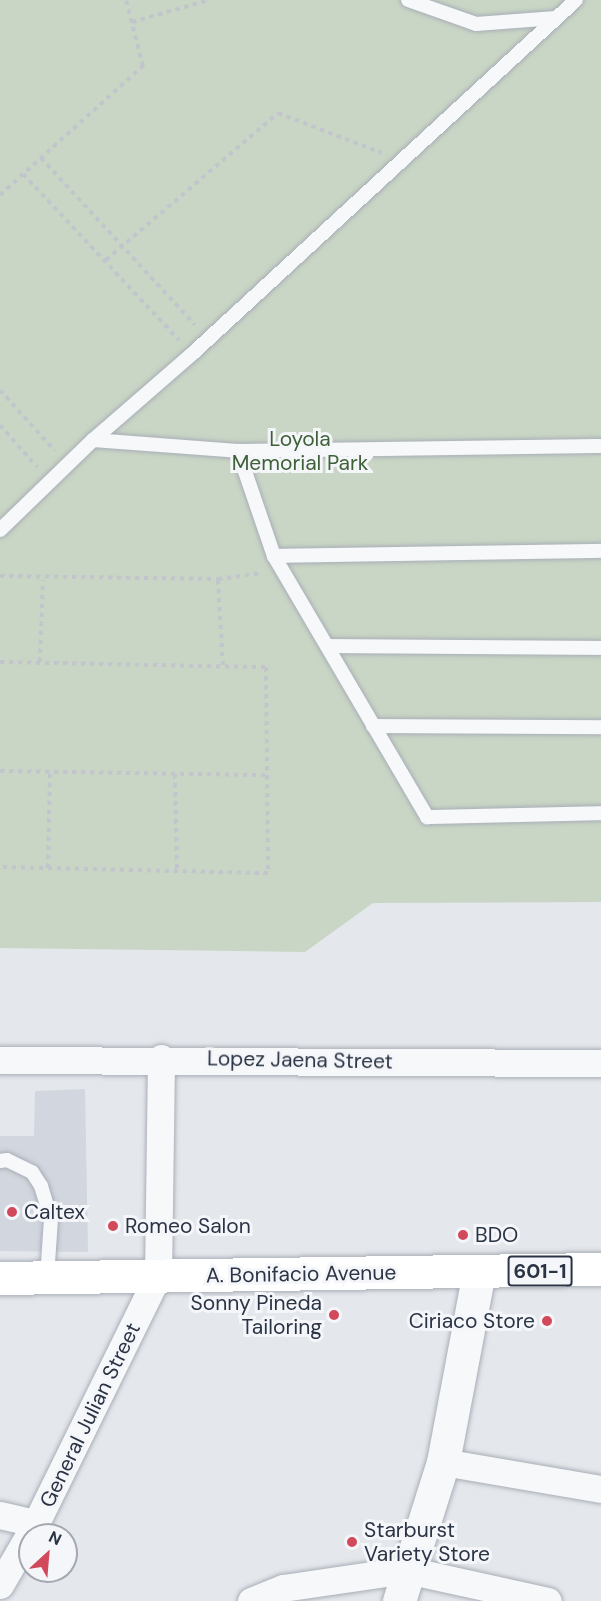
<!DOCTYPE html>
<style>
body{margin:0}
#map{position:relative;width:601px;height:1601px;overflow:hidden;background:#e4e7ec;font-family:"DM Sans",sans-serif}
div>[style]{position:absolute}
[style*='--x']{left:calc(var(--x)*1px);top:calc(var(--y)*1px);width:calc(var(--w)*1px);rotate:calc(var(--a)*1deg)}
.built>*{inset:0;background:#d2d6de}
.green>*{inset:0;background:#c9d6c5}
.path>*{height:4px;margin-top:-2px;transform-origin:0;background:repeating-linear-gradient(90deg,#c2c5cb 0 4.5px,transparent 0 9px)}
.roads{filter:drop-shadow(0 0 2px #a9aeb7) drop-shadow(0 0 2px #a9aeb7)}
.service>*{height:14px;margin:-7px;padding:0 7px;transform-origin:7px;border-radius:7px;background:#f7f8fa}
.minor>*{height:27px;margin:-13.5px;padding:0 13.5px;transform-origin:13.5px;border-radius:13.5px;background:#f7f8fa}
.tertiary>*{height:33px;margin:-16.5px;padding:0 16.5px;transform-origin:16.5px;border-radius:16.5px;background:#f7f8fa}
.primary>*{height:33px;margin:-16.5px;padding:0 16.5px;transform-origin:16.5px;border-radius:16.5px;background:#fff}
.dots>*{width:16px;height:16px;translate:-50% -50%;box-sizing:border-box;border:3px solid #f4f6f9;border-radius:50%}
span{translate:-50% -50%;white-space:nowrap;text-align:center;line-height:1.15;-webkit-text-stroke:6px #f4f6f9;paint-order:stroke}
.shield-label span{padding:2px 4px;background:#f4f6f9;border:2px solid;border-radius:4px;-webkit-text-stroke-width:0}
.shield-label{font-size:20px;color:#2b3445;font-weight:700}
.park-label{font-size:21px;color:#3f6138}
.street-label{font-size:21px;color:#2b3445}
.poi-label{font-size:21px;color:#2b3445}
.left{translate:0 -50%;text-align:left}
.right{translate:-100% -50%;text-align:right}
.north{position:absolute;left:18px;top:1523px;width:60px;height:60px;box-sizing:border-box;background:#f4f6f9;border:2px solid #a4a8b1;border-radius:50%;rotate:26deg;font-size:16px;font-weight:700;line-height:24px;text-align:center;color:#2b3445}
.north::after{content:'';display:block;margin:auto;width:21px;height:27px;background:#d1495b;clip-path:polygon(50% 0,100% 100%,50% 72%,0 100%)}
</style>
<div id="map">
<div class="built">
<div style="clip-path:polygon(85px 1089px,88px 1252px,0 1251px,0 1136px,34px 1136px,35px 1091px)"></div>
</div>
<div class="green">
<div style="clip-path:polygon(0 0,601px 0,601px 902px,373px 903px,305px 952px,0 948px)"></div>
</div>
<div class="path">
<div style="--x:132;--y:22;--w:80;--a:-15.9"></div>
<div style="--x:41;--y:158;--w:227;--a:47.3"></div>
<div style="--x:23;--y:174;--w:228;--a:46.8"></div>
<div style="--x:0;--y:195;--w:193;--a:-42.1"></div>
<div style="--x:143;--y:66;--w:68;--a:-104.4"></div>
<div style="--x:106;--y:260;--w:226;--a:-40.5"></div>
<div style="--x:278;--y:113;--w:111;--a:21"></div>
<div style="--x:0;--y:390;--w:82;--a:48"></div>
<div style="--x:0;--y:425;--w:56;--a:48.6"></div>
<div style="--x:0;--y:576;--w:218;--a:0.8"></div>
<div style="--x:218;--y:579;--w:45;--a:-7.6"></div>
<div style="--x:218;--y:580;--w:86;--a:86.7"></div>
<div style="--x:0;--y:662;--w:266;--a:1.1"></div>
<div style="--x:266;--y:667;--w:206;--a:89.4"></div>
<div style="--x:268;--y:873;--w:268;--a:-178.7"></div>
<div style="--x:40;--y:662;--w:82;--a:-87.9"></div>
<div style="--x:0;--y:771;--w:267;--a:0.9"></div>
<div style="--x:175;--y:774;--w:97;--a:88.8"></div>
<div style="--x:48;--y:868;--w:97;--a:-88.8"></div>
</div>
<div class="roads">
<div class="service">
<div style="--x:408;--y:0;--w:72;--a:19.4"></div>
<div style="--x:476;--y:24;--w:80;--a:-4.3"></div>
<div style="--x:93;--y:440;--w:145;--a:4.3"></div>
<div style="--x:238;--y:451;--w:363;--a:-0.8"></div>
<div style="--x:238;--y:451;--w:111;--a:71.1"></div>
<div style="--x:274;--y:556;--w:303;--a:59.6"></div>
<div style="--x:427;--y:817;--w:174;--a:-1.3"></div>
<div style="--x:0;--y:530;--w:129;--a:-44.1"></div>
<div style="--x:93;--y:440;--w:131;--a:-41"></div>
<div style="--x:192;--y:354;--w:522;--a:-42.67"></div>
<div style="--x:274;--y:556;--w:327;--a:-0.9"></div>
<div style="--x:330;--y:646;--w:271;--a:0.4"></div>
<div style="--x:373;--y:726;--w:228;--a:0.3"></div>
<div style="--x:0;--y:1161;--w:7;--a:-8"></div>
<div style="--x:7;--y:1160;--w:28;--a:26"></div>
<div style="--x:32;--y:1172;--w:17;--a:57"></div>
<div style="--x:41;--y:1186;--w:34;--a:73"></div>
<div style="--x:51;--y:1219;--w:58;--a:93.9"></div>
</div>
<div class="minor">
<div style="--x:0;--y:1060;--w:601;--a:0.29"></div>
<div style="--x:443;--y:1462;--w:160;--a:9.7"></div>
<div style="--x:0;--y:1515;--w:37;--a:13"></div>
<div style="--x:0;--y:1585;--w:72;--a:-59.9"></div>
<div style="--x:36;--y:1523;--w:276;--a:-63.8"></div>
<div style="--x:158;--y:1275;--w:217;--a:-89.2"></div>
<div style="--x:251;--y:1601;--w:35;--a:-22"></div>
<div style="--x:283;--y:1588;--w:125;--a:-8.3"></div>
<div style="--x:407;--y:1570;--w:144;--a:12.4"></div>
</div>
<div class="tertiary">
<div style="--x:399;--y:1601;--w:146;--a:-72.4"></div>
<div style="--x:443;--y:1462;--w:193;--a:-79.3"></div>
</div>
<div class="primary">
<div style="--x:0;--y:1278;--w:601;--a:-0.86"></div>
</div>
</div>
<div class="dots">
<div style="left:12px;top:1212px;background:#d1495b"></div>
<div style="left:113px;top:1226px;background:#d1495b"></div>
<div style="left:463px;top:1235px;background:#d1495b"></div>
<div style="left:334px;top:1315px;background:#d1495b"></div>
<div style="left:547px;top:1321px;background:#d1495b"></div>
<div style="left:352px;top:1542px;background:#d1495b"></div>
</div>
<div class="shield-label">
<span style="left:540px;top:1271px">601-1</span>
</div>
<div class="park-label">
<span style="left:300px;top:451px">Loyola<br>Memorial Park</span>
</div>
<div class="street-label">
<span style="left:300px;top:1060px;rotate:1deg">Lopez Jaena Street</span>
<span style="left:301px;top:1274px;rotate:-1deg">A. Bonifacio Avenue</span>
<span style="left:90px;top:1415px;rotate:-64deg">General Julian Street</span>
</div>
<div class="poi-label">
<span class="left" style="left:24px;top:1212px">Caltex</span>
<span class="left" style="left:125px;top:1226px">Romeo Salon</span>
<span class="left" style="left:475px;top:1235px">BDO</span>
<span class="right" style="left:322px;top:1315px">Sonny Pineda<br>Tailoring</span>
<span class="right" style="left:535px;top:1321px">Ciriaco Store</span>
<span class="left" style="left:364px;top:1542px">Starburst<br>Variety Store</span>
</div>
<div class="north">N</div>
</div>
